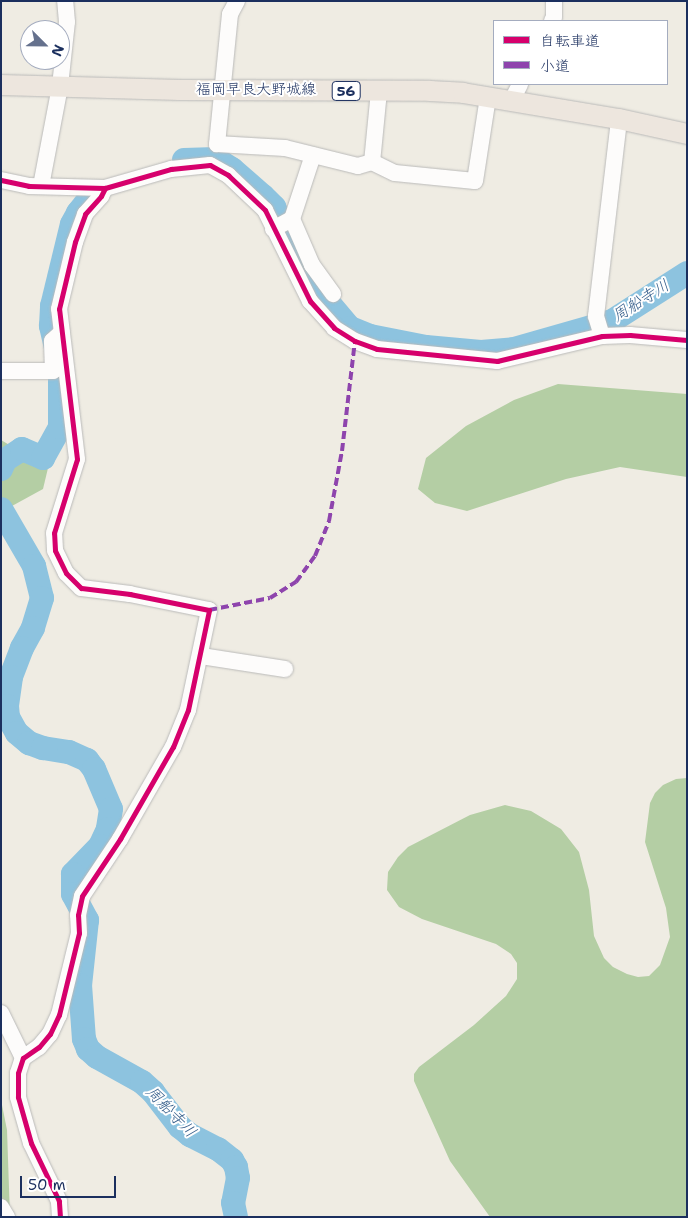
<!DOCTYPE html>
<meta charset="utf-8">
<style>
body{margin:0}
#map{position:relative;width:688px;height:1218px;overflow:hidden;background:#efece3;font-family:"Shantell Sans","Klee One",sans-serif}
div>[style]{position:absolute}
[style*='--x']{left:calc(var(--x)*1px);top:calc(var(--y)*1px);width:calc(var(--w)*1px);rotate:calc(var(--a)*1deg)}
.forest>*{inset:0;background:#b4cea4}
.river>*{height:24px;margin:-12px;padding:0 12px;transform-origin:12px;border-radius:12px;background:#8dc3df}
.roads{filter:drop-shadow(0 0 1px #babab9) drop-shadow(0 0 1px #babab9)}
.minor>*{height:16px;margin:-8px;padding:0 8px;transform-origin:8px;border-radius:8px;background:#fdfcfb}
.major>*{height:20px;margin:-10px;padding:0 10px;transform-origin:10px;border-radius:10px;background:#ede6de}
.quiet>*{height:4px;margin-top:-2px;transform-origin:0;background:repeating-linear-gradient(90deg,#8e44ad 0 8px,transparent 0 12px)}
.cycleway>*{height:5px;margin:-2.5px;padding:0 2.5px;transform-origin:2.5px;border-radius:2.5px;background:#d6006c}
span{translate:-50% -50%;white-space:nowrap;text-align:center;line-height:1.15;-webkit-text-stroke:4px #fff;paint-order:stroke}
.shield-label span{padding:1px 4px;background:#fff;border:1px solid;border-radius:4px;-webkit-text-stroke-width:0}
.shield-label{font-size:14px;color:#1b2f5e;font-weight:700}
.street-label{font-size:15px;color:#1b2f5e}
.water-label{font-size:16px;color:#345d8a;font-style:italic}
.frame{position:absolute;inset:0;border:2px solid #1b2f5e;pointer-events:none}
.legend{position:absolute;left:493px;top:20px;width:175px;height:65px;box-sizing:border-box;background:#fff;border:1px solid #a4acbf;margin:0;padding:6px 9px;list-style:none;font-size:15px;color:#1b2f5e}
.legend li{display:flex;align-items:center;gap:10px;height:25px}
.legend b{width:25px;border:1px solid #a4acbf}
.north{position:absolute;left:20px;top:20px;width:50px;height:50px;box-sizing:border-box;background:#fff;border:1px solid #a4acbf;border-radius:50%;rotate:113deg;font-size:14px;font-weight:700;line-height:20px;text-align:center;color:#1b2f5e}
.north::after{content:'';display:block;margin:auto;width:18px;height:22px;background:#65718d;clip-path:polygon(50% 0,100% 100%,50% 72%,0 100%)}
.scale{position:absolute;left:20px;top:1176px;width:96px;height:22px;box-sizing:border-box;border:2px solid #1b2f5e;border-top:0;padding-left:6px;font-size:15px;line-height:18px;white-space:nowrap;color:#1b2f5e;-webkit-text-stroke:4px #fff;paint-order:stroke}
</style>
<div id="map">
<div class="forest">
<div style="clip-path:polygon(558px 384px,687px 394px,687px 477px,620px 467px,566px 479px,467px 511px,435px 503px,418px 489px,426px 458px,466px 426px,514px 400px)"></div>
<div style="clip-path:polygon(1px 440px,48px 468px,43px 489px,1px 512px)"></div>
<div style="clip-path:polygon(687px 778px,687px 1217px,490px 1217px,450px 1161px,414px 1081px,414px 1074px,419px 1067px,474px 1025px,506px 996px,517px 979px,517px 963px,511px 954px,496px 944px,422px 919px,399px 907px,387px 890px,388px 872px,398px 857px,408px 847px,470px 815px,505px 805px,531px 811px,561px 829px,579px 852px,589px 890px,594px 936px,604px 958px,613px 967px,627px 974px,638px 977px,649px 976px,660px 965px,670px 937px,666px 908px,645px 842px,650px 803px,655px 793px,663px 785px,676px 779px)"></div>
<div style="clip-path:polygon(1px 1100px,7px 1130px,10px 1217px,1px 1217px)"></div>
</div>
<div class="river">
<div style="--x:184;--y:160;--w:32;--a:-2"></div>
<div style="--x:216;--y:159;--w:19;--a:32"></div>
<div style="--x:232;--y:169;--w:41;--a:41.1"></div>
<div style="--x:263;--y:196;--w:16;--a:45"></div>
<div style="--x:274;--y:207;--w:76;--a:65.1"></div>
<div style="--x:306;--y:276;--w:68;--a:49.8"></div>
<div style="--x:350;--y:328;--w:22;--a:22"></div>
<div style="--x:370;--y:336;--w:57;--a:11.1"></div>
<div style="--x:426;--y:347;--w:55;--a:5.2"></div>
<div style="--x:481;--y:352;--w:33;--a:-5"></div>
<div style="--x:514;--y:349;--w:102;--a:-15.9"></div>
<div style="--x:612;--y:321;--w:89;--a:-32.6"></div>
<div style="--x:1;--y:469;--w:10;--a:-66"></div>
<div style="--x:5;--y:460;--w:20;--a:-33"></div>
<div style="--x:22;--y:449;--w:23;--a:23"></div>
<div style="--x:43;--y:458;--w:35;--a:-61"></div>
<div style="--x:60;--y:427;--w:48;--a:-90"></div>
<div style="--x:60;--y:379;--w:27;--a:-96"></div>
<div style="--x:57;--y:352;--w:27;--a:-103"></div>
<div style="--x:51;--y:326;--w:20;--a:-87"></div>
<div style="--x:52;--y:306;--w:84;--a:-76.3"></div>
<div style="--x:72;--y:224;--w:13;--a:-61"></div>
<div style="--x:78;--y:213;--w:24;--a:-52"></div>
<div style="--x:1;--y:509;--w:66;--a:59.9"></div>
<div style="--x:34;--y:566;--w:33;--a:76"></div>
<div style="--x:42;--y:598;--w:31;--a:107"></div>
<div style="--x:33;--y:628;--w:23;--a:119"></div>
<div style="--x:22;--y:648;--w:31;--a:111"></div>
<div style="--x:11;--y:677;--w:29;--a:98"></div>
<div style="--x:7;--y:706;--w:11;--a:85"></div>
<div style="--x:8;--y:717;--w:18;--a:61"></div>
<div style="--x:17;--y:733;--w:16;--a:40"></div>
<div style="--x:29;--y:743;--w:15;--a:20"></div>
<div style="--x:43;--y:748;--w:26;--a:9"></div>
<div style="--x:69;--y:752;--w:20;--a:24"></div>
<div style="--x:87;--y:760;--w:11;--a:52"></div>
<div style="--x:94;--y:769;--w:43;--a:67"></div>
<div style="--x:111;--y:809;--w:20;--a:99"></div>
<div style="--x:108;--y:829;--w:19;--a:115"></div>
<div style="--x:100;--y:846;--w:39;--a:134"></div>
<div style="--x:73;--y:874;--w:20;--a:90"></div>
<div style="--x:73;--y:894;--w:30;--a:62"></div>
<div style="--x:87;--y:920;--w:65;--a:96.1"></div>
<div style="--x:80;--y:985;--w:54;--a:85.8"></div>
<div style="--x:84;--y:1039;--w:11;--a:68"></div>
<div style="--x:88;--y:1049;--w:12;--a:42"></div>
<div style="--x:97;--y:1057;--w:51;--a:29.1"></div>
<div style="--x:142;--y:1082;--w:15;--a:42"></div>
<div style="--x:153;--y:1092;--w:44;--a:52.4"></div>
<div style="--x:180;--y:1127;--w:13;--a:39"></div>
<div style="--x:190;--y:1135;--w:31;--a:27"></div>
<div style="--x:218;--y:1149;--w:18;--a:38"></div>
<div style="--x:232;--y:1160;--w:8;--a:60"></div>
<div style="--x:236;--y:1167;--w:11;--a:80"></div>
<div style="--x:238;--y:1178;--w:25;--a:101"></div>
<div style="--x:233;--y:1203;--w:14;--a:78"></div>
</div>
<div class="roads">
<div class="minor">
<div style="--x:237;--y:1;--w:15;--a:118"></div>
<div style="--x:230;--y:14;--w:131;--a:95.7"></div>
<div style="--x:217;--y:144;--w:68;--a:3.4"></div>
<div style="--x:285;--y:148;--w:75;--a:13.9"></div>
<div style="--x:358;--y:166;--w:15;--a:-16"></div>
<div style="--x:552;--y:21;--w:4;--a:-63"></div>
<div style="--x:554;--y:17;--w:16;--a:-90"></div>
<div style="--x:379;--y:91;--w:71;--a:95.6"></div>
<div style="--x:372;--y:162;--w:25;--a:26"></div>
<div style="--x:395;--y:173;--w:80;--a:5.7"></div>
<div style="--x:475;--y:181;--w:85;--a:-81.2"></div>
<div style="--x:511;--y:102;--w:20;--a:-63"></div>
<div style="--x:1;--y:180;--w:29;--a:12"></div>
<div style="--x:29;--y:186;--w:76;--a:1.5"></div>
<div style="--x:105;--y:188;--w:69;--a:-16.1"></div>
<div style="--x:171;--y:169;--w:39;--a:-6"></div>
<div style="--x:210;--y:165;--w:21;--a:29"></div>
<div style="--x:228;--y:175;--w:51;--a:43.4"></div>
<div style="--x:265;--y:210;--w:102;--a:63.7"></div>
<div style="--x:310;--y:301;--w:36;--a:48"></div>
<div style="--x:334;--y:328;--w:25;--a:32"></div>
<div style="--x:355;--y:341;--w:23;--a:20"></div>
<div style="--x:377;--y:349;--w:121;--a:5.7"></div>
<div style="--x:497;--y:361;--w:108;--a:-13.4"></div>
<div style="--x:602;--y:336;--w:28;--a:-2"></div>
<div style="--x:630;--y:335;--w:57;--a:5"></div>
<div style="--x:41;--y:186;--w:102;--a:-79.2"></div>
<div style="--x:60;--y:86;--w:64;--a:-83.8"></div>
<div style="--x:67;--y:22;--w:21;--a:-95"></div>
<div style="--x:292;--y:219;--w:50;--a:66.5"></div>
<div style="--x:312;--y:265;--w:36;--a:54"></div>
<div style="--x:273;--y:229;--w:21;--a:-28"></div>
<div style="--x:292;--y:219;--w:67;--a:-71.8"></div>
<div style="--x:602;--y:336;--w:21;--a:-107"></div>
<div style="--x:596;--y:316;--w:198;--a:-83.3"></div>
<div style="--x:1;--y:371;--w:52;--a:0"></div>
<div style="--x:53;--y:371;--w:30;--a:-92"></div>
<div style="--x:52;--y:341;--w:13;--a:-42"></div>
<div style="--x:201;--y:656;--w:85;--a:8.8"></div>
<div style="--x:1;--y:1013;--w:50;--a:63.9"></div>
<div style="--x:1;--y:1207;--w:12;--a:59"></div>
<div style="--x:60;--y:1217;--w:16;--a:-94"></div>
<div style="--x:59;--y:1201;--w:64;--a:-115.8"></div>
<div style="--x:31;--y:1143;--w:48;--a:-105.8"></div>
<div style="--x:18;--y:1097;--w:24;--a:-90"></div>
<div style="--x:18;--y:1073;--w:16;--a:-72"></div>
<div style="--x:23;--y:1058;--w:19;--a:-35"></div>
<div style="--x:39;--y:1047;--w:17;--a:-50"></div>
<div style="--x:50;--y:1034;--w:21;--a:-65"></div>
<div style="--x:59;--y:1015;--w:84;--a:-76.3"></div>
<div style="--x:79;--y:933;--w:18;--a:-93"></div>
<div style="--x:78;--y:915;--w:19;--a:-78"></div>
<div style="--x:82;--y:896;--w:69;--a:-56.3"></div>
<div style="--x:120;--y:839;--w:106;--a:-60.1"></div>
<div style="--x:173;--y:747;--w:40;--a:-68"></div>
<div style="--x:188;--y:710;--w:102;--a:-78.1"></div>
<div style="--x:209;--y:610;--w:81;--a:-168.6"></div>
<div style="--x:130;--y:594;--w:49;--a:-173"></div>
<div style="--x:81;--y:588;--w:21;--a:-135"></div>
<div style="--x:66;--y:573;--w:25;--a:-116"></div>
<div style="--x:55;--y:550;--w:17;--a:-93"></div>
<div style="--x:54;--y:533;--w:77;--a:-72.7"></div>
<div style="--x:77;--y:459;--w:151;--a:-96.8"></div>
<div style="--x:59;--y:309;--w:69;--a:-76.6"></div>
<div style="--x:75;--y:242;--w:30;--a:-70"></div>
<div style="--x:85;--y:214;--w:24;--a:-48"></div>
<div style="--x:101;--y:196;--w:9;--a:-63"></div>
</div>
<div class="major">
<div style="--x:1;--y:85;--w:179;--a:1.6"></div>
<div style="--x:180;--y:90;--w:250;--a:0.2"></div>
<div style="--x:430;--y:91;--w:33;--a:3"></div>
<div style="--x:463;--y:93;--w:158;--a:9.5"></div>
<div style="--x:619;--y:119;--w:70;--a:12.4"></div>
</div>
</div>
<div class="quiet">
<div style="--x:209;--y:610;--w:62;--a:-11.1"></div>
<div style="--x:270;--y:598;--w:31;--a:-32"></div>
<div style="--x:296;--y:582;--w:32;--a:-54"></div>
<div style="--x:315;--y:556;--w:38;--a:-68"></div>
<div style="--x:329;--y:521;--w:71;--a:-79.5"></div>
<div style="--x:342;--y:451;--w:111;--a:-83.3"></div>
</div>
<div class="cycleway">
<div style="--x:1;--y:180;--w:29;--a:12"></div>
<div style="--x:29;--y:186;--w:76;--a:1.5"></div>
<div style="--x:105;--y:188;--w:69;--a:-16.1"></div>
<div style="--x:171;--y:169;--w:39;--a:-6"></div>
<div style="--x:210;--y:165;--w:21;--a:29"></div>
<div style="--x:228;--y:175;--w:51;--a:43.4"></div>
<div style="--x:265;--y:210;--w:102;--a:63.7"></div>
<div style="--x:310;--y:301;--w:36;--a:48"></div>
<div style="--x:334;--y:328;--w:25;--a:32"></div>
<div style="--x:355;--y:341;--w:23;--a:20"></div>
<div style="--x:377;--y:349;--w:121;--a:5.7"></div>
<div style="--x:497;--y:361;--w:108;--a:-13.4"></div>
<div style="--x:602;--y:336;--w:28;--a:-2"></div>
<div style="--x:630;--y:335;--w:57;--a:5"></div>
<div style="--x:60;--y:1217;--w:16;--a:-94"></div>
<div style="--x:59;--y:1201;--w:64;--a:-115.8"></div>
<div style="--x:31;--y:1143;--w:48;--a:-105.8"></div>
<div style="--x:18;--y:1097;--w:24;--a:-90"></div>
<div style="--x:18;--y:1073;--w:16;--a:-72"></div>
<div style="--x:23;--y:1058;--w:19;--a:-35"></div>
<div style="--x:39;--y:1047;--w:17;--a:-50"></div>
<div style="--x:50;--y:1034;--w:21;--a:-65"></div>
<div style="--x:59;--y:1015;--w:84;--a:-76.3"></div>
<div style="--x:79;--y:933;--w:18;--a:-93"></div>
<div style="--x:78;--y:915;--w:19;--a:-78"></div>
<div style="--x:82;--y:896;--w:69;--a:-56.3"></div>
<div style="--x:120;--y:839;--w:106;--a:-60.1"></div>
<div style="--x:173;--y:747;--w:40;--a:-68"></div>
<div style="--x:188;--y:710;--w:102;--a:-78.1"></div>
<div style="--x:209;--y:610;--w:81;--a:-168.6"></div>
<div style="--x:130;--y:594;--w:49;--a:-173"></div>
<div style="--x:81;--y:588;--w:21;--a:-135"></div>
<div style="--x:66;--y:573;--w:25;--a:-116"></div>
<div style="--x:55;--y:550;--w:17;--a:-93"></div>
<div style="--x:54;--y:533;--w:77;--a:-72.7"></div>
<div style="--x:77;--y:459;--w:151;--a:-96.8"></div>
<div style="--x:59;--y:309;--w:69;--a:-76.6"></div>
<div style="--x:75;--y:242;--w:30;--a:-70"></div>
<div style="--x:85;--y:214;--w:24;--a:-48"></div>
<div style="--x:101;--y:196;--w:9;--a:-63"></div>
</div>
<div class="shield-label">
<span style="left:346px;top:91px">56</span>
</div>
<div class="street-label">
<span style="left:256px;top:90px">福岡早良大野城線</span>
</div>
<div class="water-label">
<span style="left:641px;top:301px;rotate:-32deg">周船寺川</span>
<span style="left:171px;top:1112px;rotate:46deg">周船寺川</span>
</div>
<div class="frame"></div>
<ul class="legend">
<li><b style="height:6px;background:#d6006c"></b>自転車道</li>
<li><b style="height:6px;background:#8e44ad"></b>小道</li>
</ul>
<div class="north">N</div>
<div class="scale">50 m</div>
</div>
